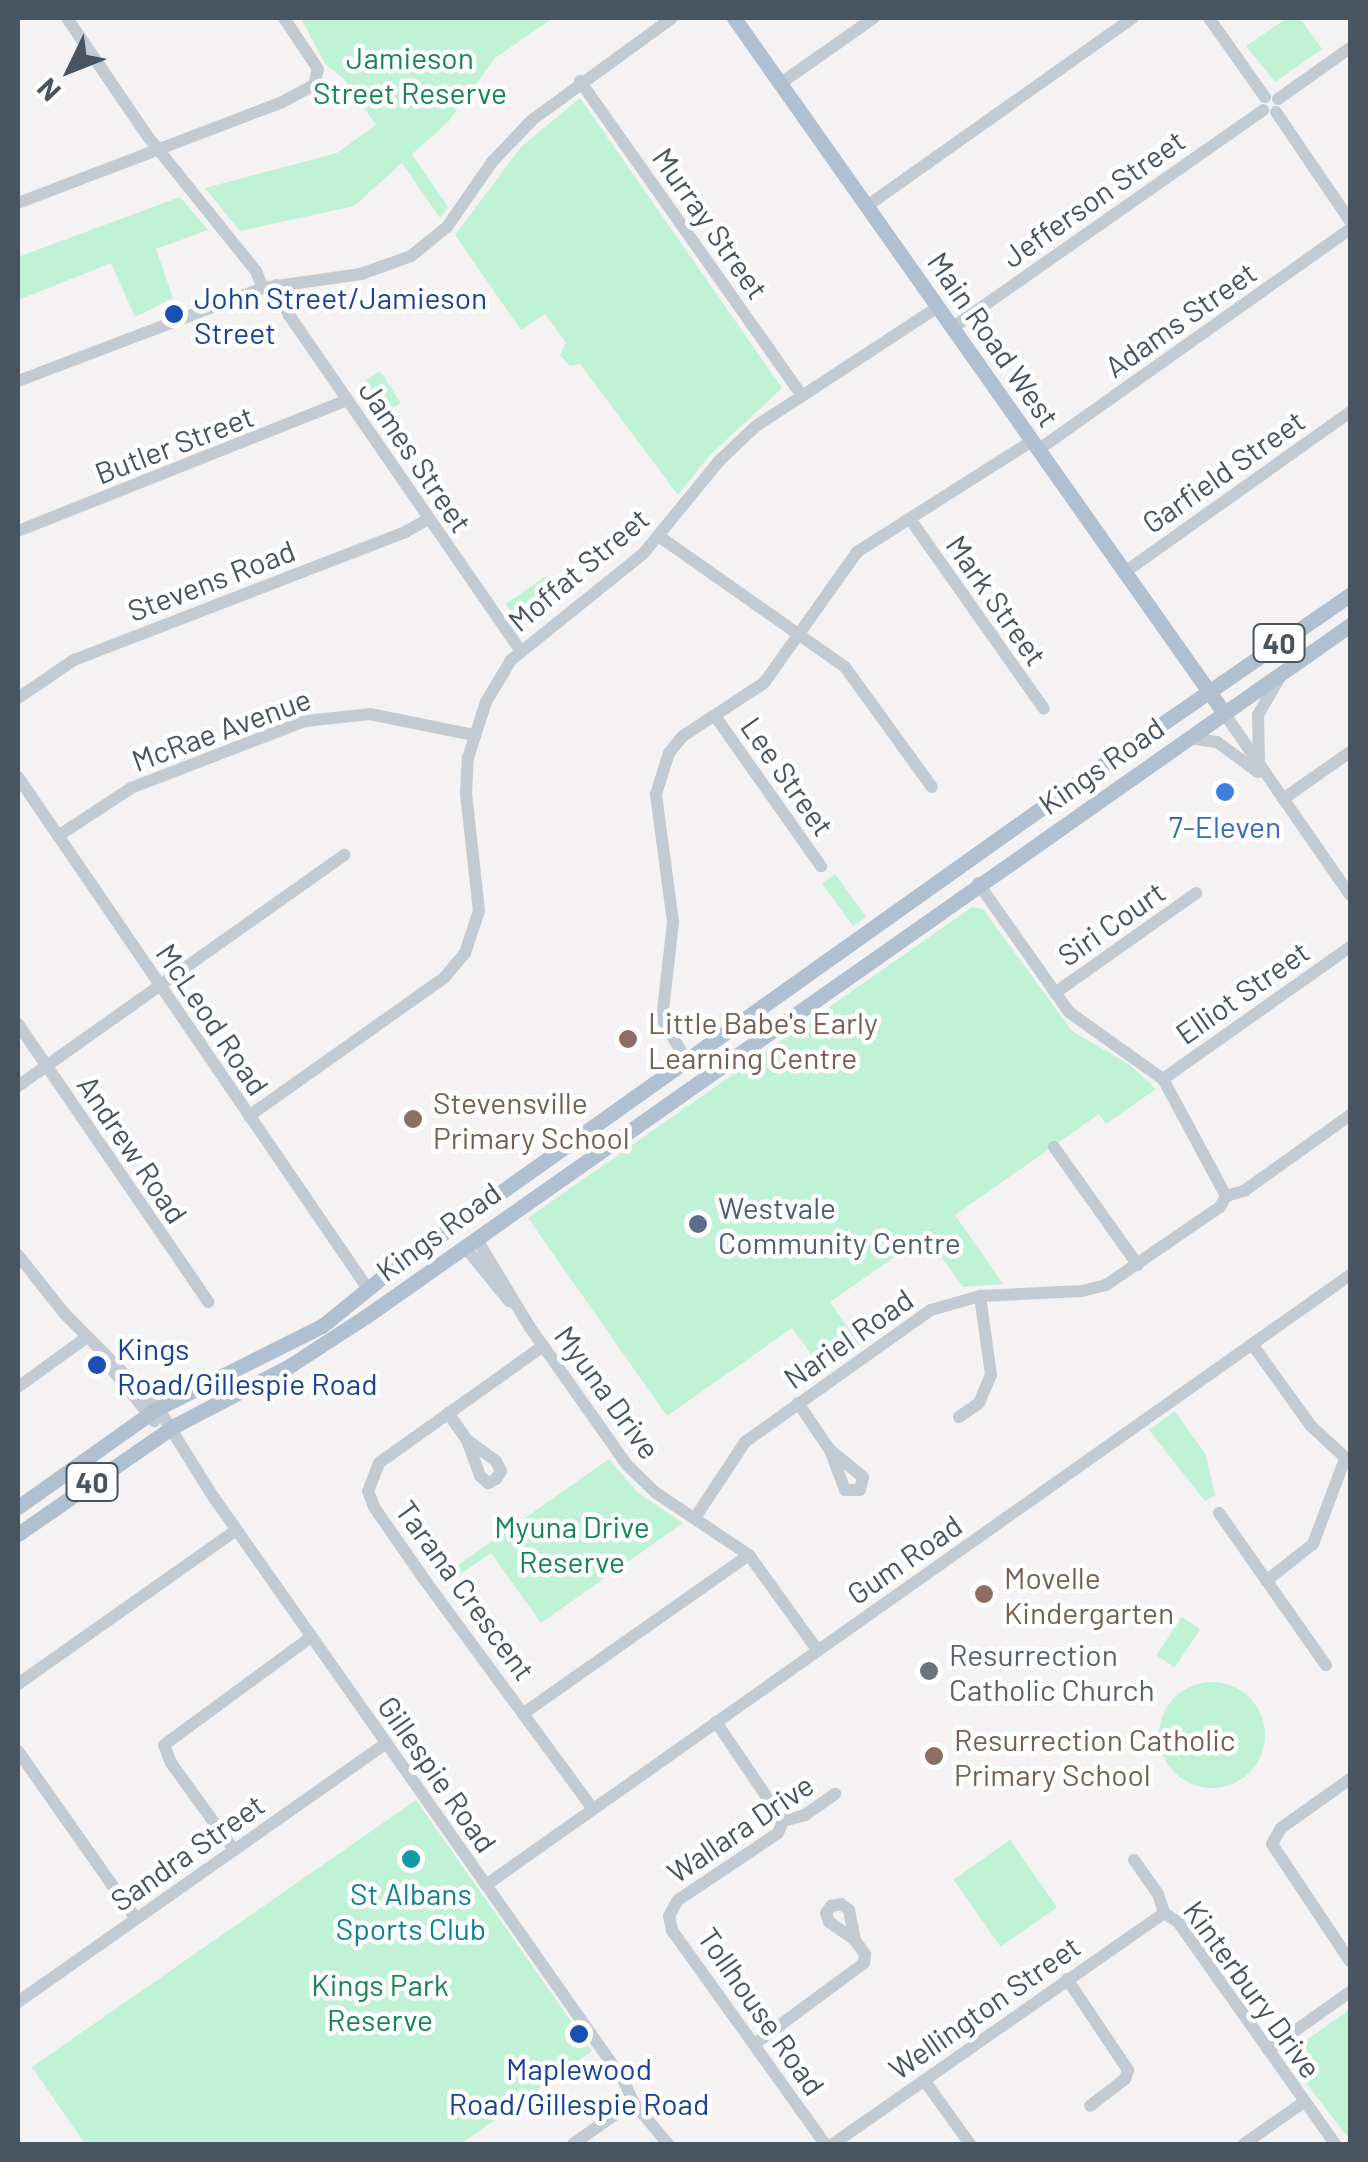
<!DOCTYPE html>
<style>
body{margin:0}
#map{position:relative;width:1368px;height:2162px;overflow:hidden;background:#f4f2f2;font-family:Barlow,sans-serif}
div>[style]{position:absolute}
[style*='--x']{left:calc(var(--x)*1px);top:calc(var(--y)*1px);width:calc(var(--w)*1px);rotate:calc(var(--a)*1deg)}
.green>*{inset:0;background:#c0f2d5;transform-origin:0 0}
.round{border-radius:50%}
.minor>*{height:12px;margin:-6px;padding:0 6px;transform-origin:6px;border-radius:6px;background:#c2cbd3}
.major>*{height:15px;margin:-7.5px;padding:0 7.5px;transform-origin:7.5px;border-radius:7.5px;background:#b1c0d1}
.dots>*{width:28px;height:28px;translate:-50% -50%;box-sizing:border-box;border:5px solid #fff;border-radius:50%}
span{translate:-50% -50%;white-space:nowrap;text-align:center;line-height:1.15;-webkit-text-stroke:9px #fff;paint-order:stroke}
.shield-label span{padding:2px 8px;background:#fff;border:2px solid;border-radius:8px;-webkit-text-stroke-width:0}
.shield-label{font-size:28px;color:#485460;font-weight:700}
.park-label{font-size:30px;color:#148652}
.street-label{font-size:30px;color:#485460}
.transit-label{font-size:30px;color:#164399}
.left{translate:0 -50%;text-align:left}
.shop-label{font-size:30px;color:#366cbe}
.education-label{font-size:30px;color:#785e54}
.service-label{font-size:30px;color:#4e5e75}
.worship-label{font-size:30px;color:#5b616d}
.culture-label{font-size:30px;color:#0d838f}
.frame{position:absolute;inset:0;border:20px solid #485460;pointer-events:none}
.north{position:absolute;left:20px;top:20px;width:100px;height:100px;-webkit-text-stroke:8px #fff;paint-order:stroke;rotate:227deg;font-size:28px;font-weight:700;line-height:40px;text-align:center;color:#485460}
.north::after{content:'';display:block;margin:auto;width:35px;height:45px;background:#485460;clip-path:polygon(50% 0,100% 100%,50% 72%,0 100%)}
</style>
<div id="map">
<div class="green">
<div style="clip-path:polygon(301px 18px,553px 18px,495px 58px,448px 122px,412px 154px,448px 207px,440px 218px,402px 163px,354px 206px,240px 231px,205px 188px,337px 153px,376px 125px,343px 78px,325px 64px)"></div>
<div style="clip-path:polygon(1287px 18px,1300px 18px,1322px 49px,1275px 82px,1246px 46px)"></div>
<div style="clip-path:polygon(580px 98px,782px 388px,709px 456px,678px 495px,580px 364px,570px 366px,560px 355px,566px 343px,545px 314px,521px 330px,455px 235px,521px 147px)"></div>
<div style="clip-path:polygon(180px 197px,208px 230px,156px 249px,173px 298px,135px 317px,111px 263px,18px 300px,18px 257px)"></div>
<div style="left:380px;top:371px;width:38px;height:22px;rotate:57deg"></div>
<div style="left:546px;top:576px;width:24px;height:49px;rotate:55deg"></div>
<div style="left:835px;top:874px;width:53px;height:16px;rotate:54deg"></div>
<div style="clip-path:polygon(972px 907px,983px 909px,1072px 1031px,1130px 1065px,1156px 1089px,1106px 1124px,1099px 1114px,955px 1215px,1003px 1284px,963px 1287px,926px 1235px,830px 1302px,860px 1345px,823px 1370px,792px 1328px,667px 1416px,528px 1218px)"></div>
<div style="clip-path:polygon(1175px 1411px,1206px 1455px,1215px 1495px,1205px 1501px,1149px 1430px)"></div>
<div style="clip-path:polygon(609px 1459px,638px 1493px,683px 1523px,541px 1623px,491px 1553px,443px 1586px,438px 1579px)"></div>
<div style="left:1182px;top:1617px;width:22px;height:46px;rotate:34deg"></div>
<div class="round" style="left:1159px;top:1682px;width:106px;height:106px"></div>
<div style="clip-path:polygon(416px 1800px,592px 2051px,461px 2144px,85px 2144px,32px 2067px)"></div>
<div style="left:1010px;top:1840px;width:82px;height:69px;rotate:55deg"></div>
<div style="clip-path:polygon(1350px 2009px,1350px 2140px,1289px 2061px,1290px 2052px)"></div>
</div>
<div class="minor">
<div style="--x:67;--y:18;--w:145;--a:55.7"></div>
<div style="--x:149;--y:138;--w:171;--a:51.2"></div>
<div style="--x:256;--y:271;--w:18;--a:68"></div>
<div style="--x:1209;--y:18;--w:97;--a:54.7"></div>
<div style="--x:580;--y:81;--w:383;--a:54.8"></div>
<div style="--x:781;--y:83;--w:113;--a:-35"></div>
<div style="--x:1278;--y:99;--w:88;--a:-35.3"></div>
<div style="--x:1276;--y:112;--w:132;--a:55.8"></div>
<div style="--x:18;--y:203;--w:283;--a:-20.9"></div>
<div style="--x:282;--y:102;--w:36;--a:-28"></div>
<div style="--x:314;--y:85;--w:16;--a:-76"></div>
<div style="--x:318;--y:69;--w:61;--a:-123.7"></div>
<div style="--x:867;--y:206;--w:326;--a:-35.3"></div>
<div style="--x:276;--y:285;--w:33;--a:67"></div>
<div style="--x:289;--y:315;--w:407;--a:55.4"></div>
<div style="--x:952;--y:328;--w:380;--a:-35"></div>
<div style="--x:18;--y:381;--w:262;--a:-20.8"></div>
<div style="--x:263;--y:288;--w:99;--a:-8.1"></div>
<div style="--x:361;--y:274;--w:53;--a:-19.8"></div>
<div style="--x:411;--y:256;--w:46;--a:-38.9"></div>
<div style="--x:447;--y:227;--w:79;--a:-55.3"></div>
<div style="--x:492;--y:162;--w:58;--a:-46.4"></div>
<div style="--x:532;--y:120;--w:173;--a:-36.1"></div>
<div style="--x:1038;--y:450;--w:382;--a:-35.3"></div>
<div style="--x:910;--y:519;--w:232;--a:54.8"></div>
<div style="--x:18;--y:531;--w:354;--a:-21.7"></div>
<div style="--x:660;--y:537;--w:226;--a:35.1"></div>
<div style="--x:845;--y:667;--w:148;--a:54.1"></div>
<div style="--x:1125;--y:572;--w:276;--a:-35.4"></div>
<div style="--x:18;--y:698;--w:68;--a:-34.2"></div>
<div style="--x:74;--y:660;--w:355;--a:-21.1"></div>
<div style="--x:405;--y:532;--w:26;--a:-29"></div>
<div style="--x:1224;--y:713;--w:221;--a:55.3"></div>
<div style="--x:715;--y:716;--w:184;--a:54.8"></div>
<div style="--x:1188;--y:738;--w:29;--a:8"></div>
<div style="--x:1217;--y:742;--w:51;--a:36.2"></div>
<div style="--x:1259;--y:760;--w:45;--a:-91.3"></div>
<div style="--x:1258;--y:715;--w:44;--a:-59.9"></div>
<div style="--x:18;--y:777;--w:620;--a:55.64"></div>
<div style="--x:1283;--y:799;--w:82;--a:-35"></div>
<div style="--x:58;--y:836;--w:87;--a:-33.3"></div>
<div style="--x:131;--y:788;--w:186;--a:-21.1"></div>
<div style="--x:305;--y:721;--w:65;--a:-6.1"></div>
<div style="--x:370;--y:714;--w:105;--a:11.5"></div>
<div style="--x:978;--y:883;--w:158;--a:54.8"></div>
<div style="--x:1069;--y:1012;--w:115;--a:35.5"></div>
<div style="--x:1163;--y:1079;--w:133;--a:61.7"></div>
<div style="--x:1055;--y:993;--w:173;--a:-35.3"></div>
<div style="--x:18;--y:1024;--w:337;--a:55.6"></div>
<div style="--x:687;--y:1061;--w:49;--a:-120.8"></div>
<div style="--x:662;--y:1019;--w:98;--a:-83.5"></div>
<div style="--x:673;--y:922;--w:129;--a:-97.6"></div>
<div style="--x:656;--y:794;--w:43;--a:-72.4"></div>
<div style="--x:669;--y:753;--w:22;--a:-51"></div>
<div style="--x:683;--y:736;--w:97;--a:-33.2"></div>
<div style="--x:764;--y:683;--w:161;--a:-54.6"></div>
<div style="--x:857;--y:552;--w:207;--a:-32.4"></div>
<div style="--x:1163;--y:1079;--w:229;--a:-35.2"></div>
<div style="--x:18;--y:1086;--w:400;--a:-35.3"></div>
<div style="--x:249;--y:1116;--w:239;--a:-35.3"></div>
<div style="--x:444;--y:978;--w:33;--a:-50"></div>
<div style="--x:465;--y:953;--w:44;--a:-71.6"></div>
<div style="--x:479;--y:911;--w:119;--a:-96.3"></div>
<div style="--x:466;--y:793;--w:35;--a:-87"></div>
<div style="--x:468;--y:758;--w:59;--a:-72.2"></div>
<div style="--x:486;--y:702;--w:49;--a:-59.2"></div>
<div style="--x:511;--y:660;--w:169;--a:-38.8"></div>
<div style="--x:643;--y:554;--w:120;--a:-50.7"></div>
<div style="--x:719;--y:461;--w:51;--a:-43.4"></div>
<div style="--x:756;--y:426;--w:217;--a:-33.2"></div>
<div style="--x:1054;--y:1147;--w:145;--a:54.6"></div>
<div style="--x:476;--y:1238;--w:103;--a:58.9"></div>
<div style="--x:529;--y:1326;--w:170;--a:54.8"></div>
<div style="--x:627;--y:1465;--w:40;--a:44"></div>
<div style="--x:656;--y:1493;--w:112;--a:33.7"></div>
<div style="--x:749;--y:1555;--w:118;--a:54.3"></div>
<div style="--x:465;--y:1247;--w:70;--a:50.8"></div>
<div style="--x:18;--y:1255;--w:74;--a:51.6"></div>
<div style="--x:64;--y:1313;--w:134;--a:45.3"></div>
<div style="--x:158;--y:1408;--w:99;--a:58.2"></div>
<div style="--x:210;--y:1492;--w:720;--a:54.9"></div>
<div style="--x:624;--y:2081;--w:23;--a:67"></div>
<div style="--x:633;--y:2102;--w:55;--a:50.2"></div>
<div style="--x:1252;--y:1344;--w:101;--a:54.3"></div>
<div style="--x:1311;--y:1426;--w:53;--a:42.7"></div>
<div style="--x:543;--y:1346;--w:201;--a:144.5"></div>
<div style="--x:379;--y:1463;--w:30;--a:111"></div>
<div style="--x:368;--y:1491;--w:17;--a:69"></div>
<div style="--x:374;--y:1507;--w:88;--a:55.2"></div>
<div style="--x:424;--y:1579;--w:285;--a:53.7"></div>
<div style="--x:107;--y:1363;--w:75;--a:51"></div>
<div style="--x:18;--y:1387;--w:85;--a:-35.9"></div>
<div style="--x:798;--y:1403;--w:57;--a:55.8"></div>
<div style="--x:830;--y:1450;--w:43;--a:39.3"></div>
<div style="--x:863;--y:1477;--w:13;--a:103"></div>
<div style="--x:860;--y:1490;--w:15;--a:180"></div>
<div style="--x:845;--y:1490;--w:43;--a:-110.6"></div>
<div style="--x:448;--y:1413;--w:33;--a:55"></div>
<div style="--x:467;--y:1440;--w:38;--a:70"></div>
<div style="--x:480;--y:1476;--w:11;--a:41"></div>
<div style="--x:488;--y:1483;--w:9;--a:-27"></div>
<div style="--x:496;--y:1479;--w:9;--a:-58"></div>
<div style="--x:501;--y:1471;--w:11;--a:-117"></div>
<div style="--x:496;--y:1461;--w:36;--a:-144"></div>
<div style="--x:959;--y:1417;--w:24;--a:-35"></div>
<div style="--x:979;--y:1403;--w:30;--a:-67"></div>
<div style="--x:991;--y:1375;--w:80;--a:-97.9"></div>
<div style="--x:1219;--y:1513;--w:186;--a:54.9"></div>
<div style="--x:695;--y:1518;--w:91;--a:-56.7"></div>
<div style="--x:745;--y:1442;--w:228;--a:-35.4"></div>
<div style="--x:931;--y:1310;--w:51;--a:-15.9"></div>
<div style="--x:980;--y:1296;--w:102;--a:-2.8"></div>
<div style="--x:1082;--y:1291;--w:25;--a:-14"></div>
<div style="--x:1106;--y:1285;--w:138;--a:-34.4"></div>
<div style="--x:1220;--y:1207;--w:13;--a:-61"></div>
<div style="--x:1226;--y:1196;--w:19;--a:-16"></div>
<div style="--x:1244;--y:1191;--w:130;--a:-35.6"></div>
<div style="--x:1266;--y:1581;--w:60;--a:-38.2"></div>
<div style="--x:1313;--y:1544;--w:91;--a:-69.4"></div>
<div style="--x:18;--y:1684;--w:267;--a:-35.2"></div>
<div style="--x:524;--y:1713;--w:275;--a:-35.1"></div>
<div style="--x:716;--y:1722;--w:120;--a:55.9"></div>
<div style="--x:18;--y:1751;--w:205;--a:54.9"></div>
<div style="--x:1350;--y:1779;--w:85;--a:144.6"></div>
<div style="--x:1281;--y:1828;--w:18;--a:119"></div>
<div style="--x:1272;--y:1844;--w:141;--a:56.3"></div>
<div style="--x:234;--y:1850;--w:107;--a:-125.9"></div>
<div style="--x:171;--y:1763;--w:19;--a:-111"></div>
<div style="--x:164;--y:1745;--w:182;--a:-36.3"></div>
<div style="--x:1134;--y:1860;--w:42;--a:54.8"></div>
<div style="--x:1158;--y:1894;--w:20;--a:72"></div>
<div style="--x:1164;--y:1913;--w:17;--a:33"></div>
<div style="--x:1178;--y:1922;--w:272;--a:54.7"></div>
<div style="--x:486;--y:1885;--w:1058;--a:-35.22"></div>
<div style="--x:1067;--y:1979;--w:110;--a:56.2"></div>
<div style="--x:1128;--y:2070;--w:9;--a:108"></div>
<div style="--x:1125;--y:2079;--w:44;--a:142.4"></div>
<div style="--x:18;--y:2002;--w:450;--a:-35.1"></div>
<div style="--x:756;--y:2043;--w:134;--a:-36.5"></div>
<div style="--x:864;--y:1963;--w:9;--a:-84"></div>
<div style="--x:865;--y:1954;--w:17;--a:-126"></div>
<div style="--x:855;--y:1940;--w:32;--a:-145"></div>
<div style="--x:829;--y:1922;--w:9;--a:-108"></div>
<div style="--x:826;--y:1913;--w:9;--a:-54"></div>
<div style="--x:831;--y:1906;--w:10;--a:-11"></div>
<div style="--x:841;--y:1904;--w:10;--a:37"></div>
<div style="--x:849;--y:1910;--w:31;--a:79"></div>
<div style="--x:1268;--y:2050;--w:100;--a:-35.3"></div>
<div style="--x:924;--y:2080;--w:79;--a:54.3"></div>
<div style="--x:573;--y:2144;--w:73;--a:-35"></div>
<div style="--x:825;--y:2144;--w:263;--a:-125.6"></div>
<div style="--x:672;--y:1930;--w:14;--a:-102"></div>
<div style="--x:669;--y:1916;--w:18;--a:-61"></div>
<div style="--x:678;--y:1900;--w:120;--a:-33.8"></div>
<div style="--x:778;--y:1833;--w:13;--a:-67"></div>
<div style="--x:783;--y:1821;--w:23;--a:-15"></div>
<div style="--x:805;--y:1815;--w:37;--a:-35"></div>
<div style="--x:833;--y:2144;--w:404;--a:-34.9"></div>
<div style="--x:1244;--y:2144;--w:73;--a:-35"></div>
</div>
<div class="major">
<div style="--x:734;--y:18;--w:850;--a:54.81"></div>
<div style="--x:18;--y:1507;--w:171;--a:-35.3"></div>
<div style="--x:158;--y:1408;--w:183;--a:-26.6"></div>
<div style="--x:322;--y:1326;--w:87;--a:-39"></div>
<div style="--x:390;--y:1271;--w:865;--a:-35.4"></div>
<div style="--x:1095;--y:770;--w:309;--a:-34.5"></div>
<div style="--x:18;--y:1534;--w:190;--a:-34.7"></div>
<div style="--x:174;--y:1426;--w:132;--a:-27.5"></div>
<div style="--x:291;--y:1365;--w:88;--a:-33"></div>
<div style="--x:365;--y:1317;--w:1204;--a:-35.09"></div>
</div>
<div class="dots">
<div style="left:174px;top:314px;background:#1a4fb4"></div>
<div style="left:1225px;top:792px;background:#3f7fe0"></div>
<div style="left:628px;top:1039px;background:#8d6e63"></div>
<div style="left:413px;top:1119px;background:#8d6e63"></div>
<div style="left:698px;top:1224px;background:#5c6f8a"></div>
<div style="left:97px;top:1365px;background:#1a4fb4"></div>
<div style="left:984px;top:1594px;background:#8d6e63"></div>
<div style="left:929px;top:1671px;background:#6b7280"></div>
<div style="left:934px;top:1756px;background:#8d6e63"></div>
<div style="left:411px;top:1859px;background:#0f9aa8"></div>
<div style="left:579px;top:2034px;background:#1a4fb4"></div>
</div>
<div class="shield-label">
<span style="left:1279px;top:643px">40</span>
<span style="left:92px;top:1482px">40</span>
</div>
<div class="park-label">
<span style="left:410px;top:74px">Jamieson<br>Street Reserve</span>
<span style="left:572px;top:1543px">Myuna Drive<br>Reserve</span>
<span style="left:380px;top:2001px">Kings Park<br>Reserve</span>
</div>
<div class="street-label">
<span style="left:1093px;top:198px;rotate:-35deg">Jefferson Street</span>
<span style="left:711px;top:223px;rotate:55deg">Murray Street</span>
<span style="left:1180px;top:319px;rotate:-35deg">Adams Street</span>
<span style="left:994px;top:339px;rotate:55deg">Main Road West</span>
<span style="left:174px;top:444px;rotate:-21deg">Butler Street</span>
<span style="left:416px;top:456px;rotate:56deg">James Street</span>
<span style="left:1223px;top:471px;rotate:-35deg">Garfield Street</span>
<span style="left:578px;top:569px;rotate:-40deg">Moffat Street</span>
<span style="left:211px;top:580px;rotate:-21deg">Stevens Road</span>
<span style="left:997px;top:600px;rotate:55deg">Mark Street</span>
<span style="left:221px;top:729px;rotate:-20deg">McRae Avenue</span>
<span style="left:1101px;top:765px;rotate:-35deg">Kings Road</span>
<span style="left:788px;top:776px;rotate:55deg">Lee Street</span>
<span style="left:1111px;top:923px;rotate:-35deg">Siri Court</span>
<span style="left:1242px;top:992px;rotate:-35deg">Elliot Street</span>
<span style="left:213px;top:1019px;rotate:56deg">McLeod Road</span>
<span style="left:133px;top:1149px;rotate:56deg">Andrew Road</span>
<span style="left:438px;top:1231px;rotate:-36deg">Kings Road</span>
<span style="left:848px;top:1338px;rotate:-35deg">Nariel Road</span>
<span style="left:608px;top:1392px;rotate:54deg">Myuna Drive</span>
<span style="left:904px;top:1559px;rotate:-35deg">Gum Road</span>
<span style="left:466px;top:1590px;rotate:54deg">Tarana Crescent</span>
<span style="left:438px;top:1774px;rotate:55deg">Gillespie Road</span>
<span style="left:740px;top:1828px;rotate:-34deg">Wallara Drive</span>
<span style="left:187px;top:1852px;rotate:-35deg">Sandra Street</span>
<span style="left:1253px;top:1989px;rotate:54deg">Kinterbury Drive</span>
<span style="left:984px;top:2007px;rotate:-35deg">Wellington Street</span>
<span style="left:762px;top:2011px;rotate:55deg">Tollhouse Road</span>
</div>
<div class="transit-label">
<span class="left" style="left:194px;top:314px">John Street/Jamieson<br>Street</span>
<span class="left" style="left:117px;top:1365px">Kings<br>Road/Gillespie Road</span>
<span style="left:579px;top:2085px">Maplewood<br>Road/Gillespie Road</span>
</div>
<div class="shop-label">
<span style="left:1225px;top:826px">7-Eleven</span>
</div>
<div class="education-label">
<span class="left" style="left:648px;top:1039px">Little Babe's Early<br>Learning Centre</span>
<span class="left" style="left:433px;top:1119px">Stevensville<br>Primary School</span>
<span class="left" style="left:1004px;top:1594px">Movelle<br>Kindergarten</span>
<span class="left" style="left:954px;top:1756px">Resurrection Catholic<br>Primary School</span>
</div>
<div class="service-label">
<span class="left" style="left:718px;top:1224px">Westvale<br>Community Centre</span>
</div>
<div class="worship-label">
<span class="left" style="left:949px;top:1671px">Resurrection<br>Catholic Church</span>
</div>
<div class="culture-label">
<span style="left:411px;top:1910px">St Albans<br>Sports Club</span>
</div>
<div class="frame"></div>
<div class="north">N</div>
</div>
